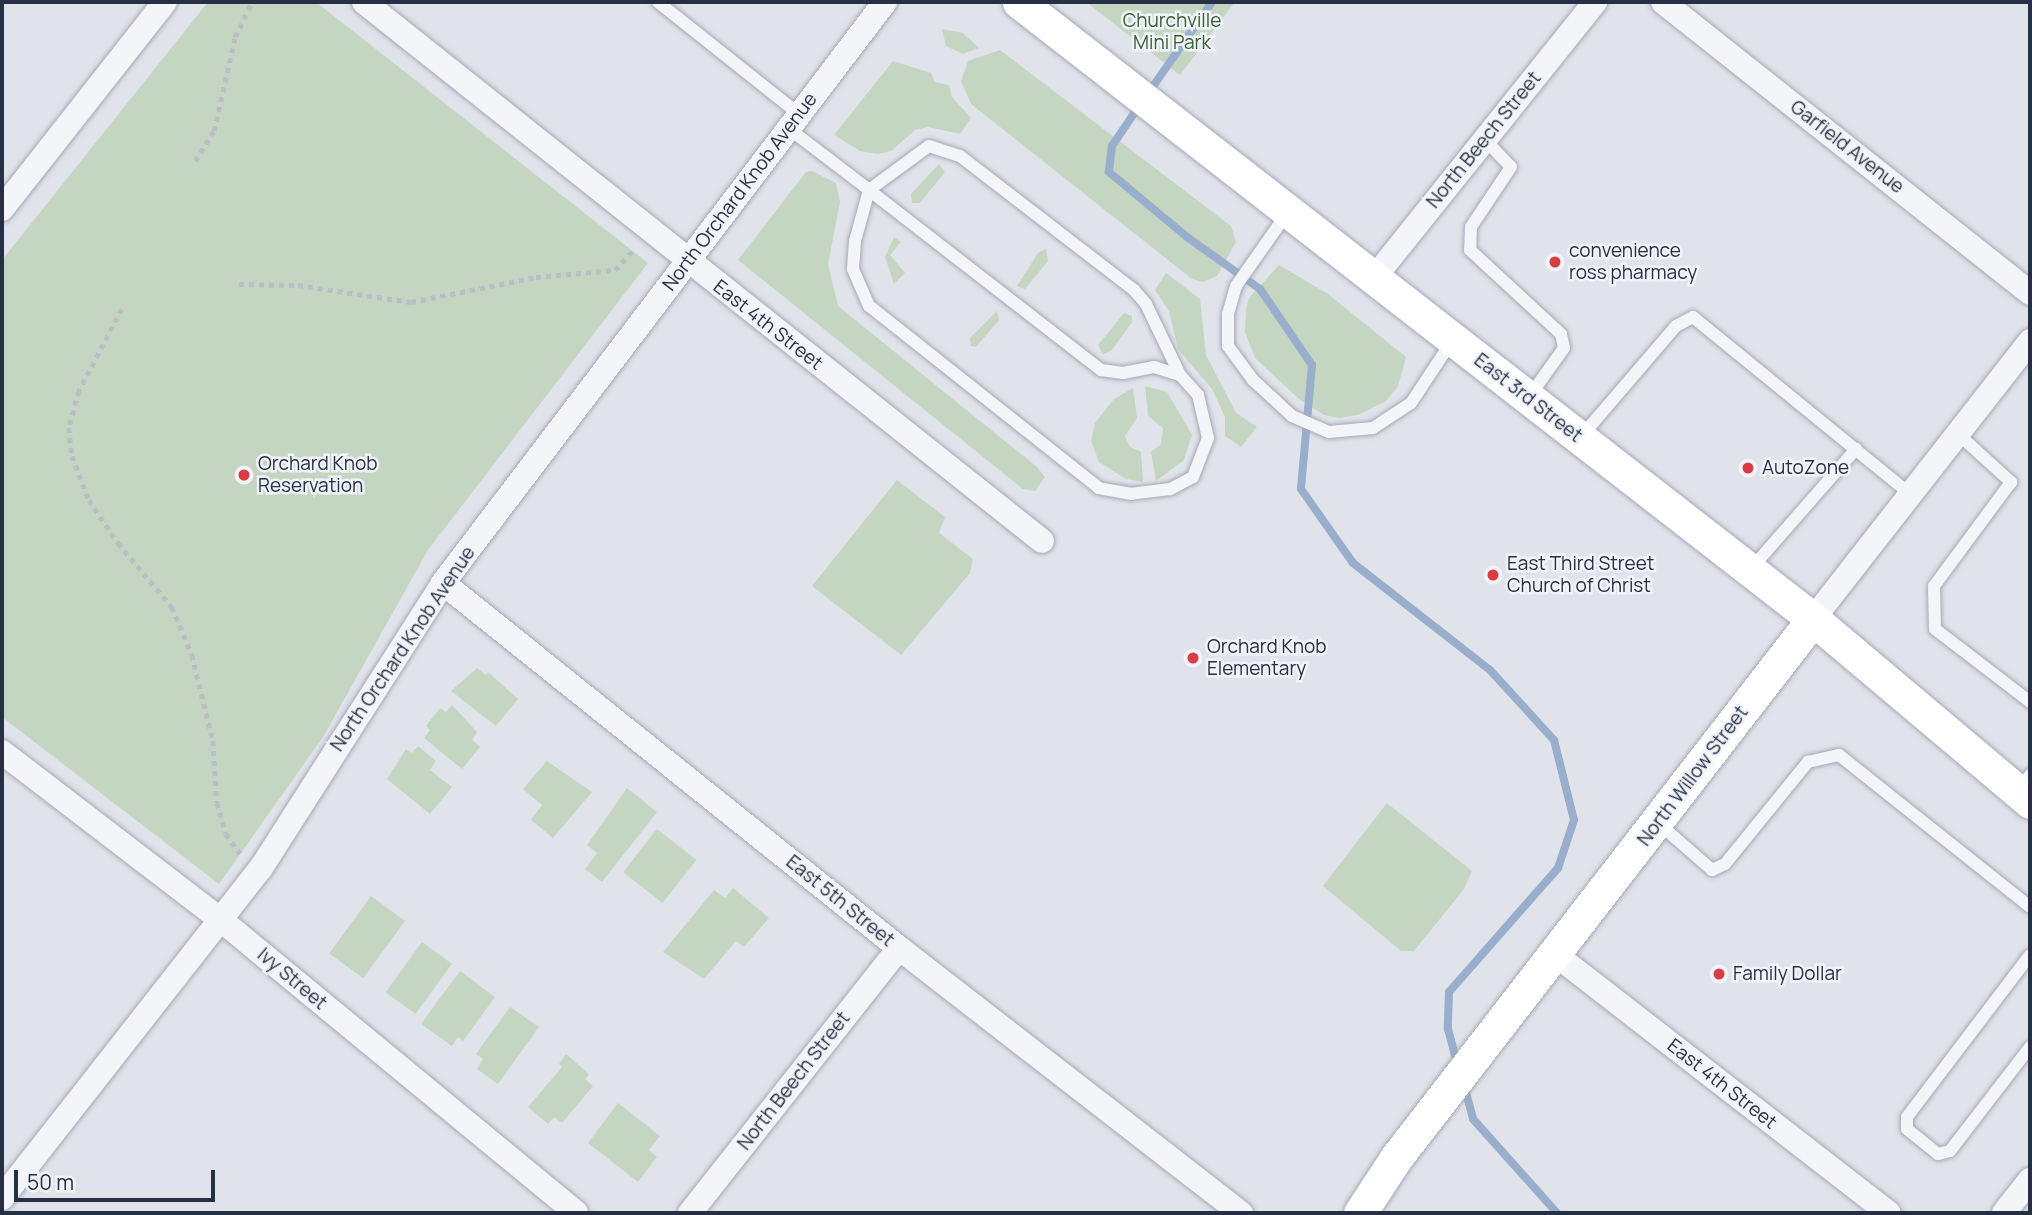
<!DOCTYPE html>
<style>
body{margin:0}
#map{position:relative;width:2032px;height:1215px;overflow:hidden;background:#e1e3eb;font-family:Manrope,sans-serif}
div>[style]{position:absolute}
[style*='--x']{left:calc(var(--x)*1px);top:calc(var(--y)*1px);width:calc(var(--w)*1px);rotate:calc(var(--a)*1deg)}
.green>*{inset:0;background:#c4d5c1;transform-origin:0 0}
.stream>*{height:8px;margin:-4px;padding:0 4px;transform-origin:4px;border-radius:4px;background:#99adcd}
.path>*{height:4.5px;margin-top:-2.25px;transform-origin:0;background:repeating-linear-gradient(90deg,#bbbec6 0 5px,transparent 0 10px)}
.roads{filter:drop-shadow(0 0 2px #a5a9b6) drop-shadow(0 0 2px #a5a9b6)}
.lane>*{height:12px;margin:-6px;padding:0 6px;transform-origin:6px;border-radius:6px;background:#f4f5f8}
.street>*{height:24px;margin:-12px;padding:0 12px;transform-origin:12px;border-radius:12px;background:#f4f5f8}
.secondary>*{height:33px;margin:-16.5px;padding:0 16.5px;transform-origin:16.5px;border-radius:16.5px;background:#fff}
.dots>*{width:19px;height:19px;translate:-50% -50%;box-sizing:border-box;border:4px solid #f0f3f8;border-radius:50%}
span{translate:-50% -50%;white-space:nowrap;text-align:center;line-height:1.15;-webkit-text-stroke:5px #f0f3f8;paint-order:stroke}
.park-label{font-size:19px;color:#376134}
.street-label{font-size:19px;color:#272f44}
.poi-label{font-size:19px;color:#272f44}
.left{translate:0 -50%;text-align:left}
.frame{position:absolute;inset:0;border:4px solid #272f44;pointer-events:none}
.scale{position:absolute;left:14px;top:1170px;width:201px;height:32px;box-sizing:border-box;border:4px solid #272f44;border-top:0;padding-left:9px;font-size:21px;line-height:24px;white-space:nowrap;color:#272f44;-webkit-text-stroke:5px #f0f3f8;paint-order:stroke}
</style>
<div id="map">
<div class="green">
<div style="clip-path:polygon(208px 2px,316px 2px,648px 263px,428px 550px,323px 737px,219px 884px,2px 717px,2px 260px)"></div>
<div style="clip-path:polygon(1086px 2px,1235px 2px,1180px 75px)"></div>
<div style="clip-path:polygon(942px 29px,963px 33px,979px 48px,963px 54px,946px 46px)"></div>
<div style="clip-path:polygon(1000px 50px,1231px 226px,1236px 242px,1217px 276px,1203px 282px,1192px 279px,971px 104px,961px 81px,968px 61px)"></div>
<div style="clip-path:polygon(893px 61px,931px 73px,935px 82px,949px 85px,952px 97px,971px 118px,960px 134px,928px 127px,915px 130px,891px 151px,878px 154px,860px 151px,834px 135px)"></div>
<div style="clip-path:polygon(939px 164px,945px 172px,920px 203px,912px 203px,911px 194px)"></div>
<div style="clip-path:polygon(812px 171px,836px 183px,840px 202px,828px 264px,838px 306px,1037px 467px,1045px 477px,1035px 491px,1023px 489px,738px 260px,806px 172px)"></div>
<div style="clip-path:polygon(894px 237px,901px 242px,890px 255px,905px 273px,894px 284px,885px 257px)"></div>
<div style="clip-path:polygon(1046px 249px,1048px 261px,1025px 289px,1017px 286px,1038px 253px)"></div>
<div style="clip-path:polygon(1279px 265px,1328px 294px,1406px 357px,1398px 386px,1386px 401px,1358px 415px,1339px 418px,1324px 415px,1299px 399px,1255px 358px,1245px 332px,1246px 309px,1249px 298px)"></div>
<div style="clip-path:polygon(1166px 273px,1200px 299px,1206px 355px,1236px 413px,1257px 427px,1241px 447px,1225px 436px,1225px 417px,1212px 389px,1178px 349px,1169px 311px,1155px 290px)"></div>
<div style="clip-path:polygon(997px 311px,999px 320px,976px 347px,971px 346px,970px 338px)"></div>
<div style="clip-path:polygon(1124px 313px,1132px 316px,1132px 322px,1111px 351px,1103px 354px,1098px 345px)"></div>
<div style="clip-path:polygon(1145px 386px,1167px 392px,1192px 435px,1184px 460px,1156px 481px,1151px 452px,1161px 444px,1163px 428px,1148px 416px)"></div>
<div style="clip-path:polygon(1133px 388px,1137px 418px,1125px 436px,1130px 447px,1141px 452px,1143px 482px,1126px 479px,1099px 462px,1091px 441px,1095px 423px,1114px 399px)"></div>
<div style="clip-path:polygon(897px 480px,945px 517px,939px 533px,973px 559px,970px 573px,901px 655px,812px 586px)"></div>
<div style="clip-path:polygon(477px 668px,486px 675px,489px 673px,518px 699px,496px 726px,451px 691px)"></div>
<div style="clip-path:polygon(452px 705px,477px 732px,472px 740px,480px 747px,462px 769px,424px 738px,430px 730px,426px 726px,440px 708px,446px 712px)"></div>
<div style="clip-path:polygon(418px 746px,436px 761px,430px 770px,452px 787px,430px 814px,387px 779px,406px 749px,412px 753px)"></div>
<div style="clip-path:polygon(547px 761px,592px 792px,553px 838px,531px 820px,542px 805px,523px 789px)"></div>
<div style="clip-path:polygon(627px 788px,657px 812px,602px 882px,585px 869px,597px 853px,587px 845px)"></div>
<div style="clip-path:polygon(1387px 803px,1472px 871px,1464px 889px,1414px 951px,1401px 951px,1323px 886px)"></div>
<div style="left:657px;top:829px;width:50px;height:55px;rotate:38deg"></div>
<div style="clip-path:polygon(733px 888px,769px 918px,744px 947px,736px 941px,704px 979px,663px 952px,714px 890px,725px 898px)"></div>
<div style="left:371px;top:896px;width:42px;height:71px;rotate:36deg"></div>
<div style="left:422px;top:942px;width:37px;height:62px;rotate:36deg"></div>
<div style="clip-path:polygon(460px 971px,495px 997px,463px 1041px,458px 1037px,452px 1046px,421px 1024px)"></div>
<div style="clip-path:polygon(510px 1007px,539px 1027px,498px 1084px,477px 1069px,483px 1059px,476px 1054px)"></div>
<div style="clip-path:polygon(566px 1054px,589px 1074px,585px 1079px,593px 1086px,562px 1123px,554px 1117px,548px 1124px,528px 1107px,562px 1067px,559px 1064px)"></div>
<div style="clip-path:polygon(618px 1103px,660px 1136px,649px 1150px,657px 1157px,638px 1182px,588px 1143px)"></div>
</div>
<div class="stream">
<div style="--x:1149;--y:92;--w:110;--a:-55"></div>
<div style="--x:1139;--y:106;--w:48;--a:124"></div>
<div style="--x:1112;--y:146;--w:26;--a:97"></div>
<div style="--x:1109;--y:172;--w:102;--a:39.8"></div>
<div style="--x:1187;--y:237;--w:90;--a:35.5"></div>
<div style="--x:1260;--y:289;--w:92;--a:55.6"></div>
<div style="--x:1312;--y:365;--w:124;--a:95.1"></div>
<div style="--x:1301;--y:489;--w:90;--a:54.9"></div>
<div style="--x:1353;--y:563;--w:174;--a:38"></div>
<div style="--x:1490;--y:670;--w:95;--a:47.6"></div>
<div style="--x:1554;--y:740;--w:82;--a:76"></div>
<div style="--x:1574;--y:820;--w:51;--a:108.4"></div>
<div style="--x:1558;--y:868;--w:165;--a:131.3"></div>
<div style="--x:1449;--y:992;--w:37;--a:92"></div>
<div style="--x:1448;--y:1029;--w:34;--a:75"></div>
<div style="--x:1464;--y:1085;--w:35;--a:75"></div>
<div style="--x:1473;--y:1119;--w:126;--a:48.2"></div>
</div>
<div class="path">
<div style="--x:195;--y:161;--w:36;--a:-58"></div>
<div style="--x:214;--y:131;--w:96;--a:-77.4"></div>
<div style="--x:235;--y:37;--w:39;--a:-64"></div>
<div style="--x:239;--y:284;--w:59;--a:1"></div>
<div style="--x:298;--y:285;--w:114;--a:8.6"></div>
<div style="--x:411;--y:302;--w:127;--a:-11.3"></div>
<div style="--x:536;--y:277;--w:79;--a:-5.1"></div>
<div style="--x:615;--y:270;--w:25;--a:-48"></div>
<div style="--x:122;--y:309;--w:93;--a:117.7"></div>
<div style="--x:79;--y:391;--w:38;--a:105"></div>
<div style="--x:69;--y:428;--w:28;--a:84"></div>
<div style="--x:72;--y:456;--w:47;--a:68.9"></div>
<div style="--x:89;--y:500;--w:52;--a:56"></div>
<div style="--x:118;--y:543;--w:84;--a:49.8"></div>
<div style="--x:172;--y:607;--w:52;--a:67.4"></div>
<div style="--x:192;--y:655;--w:89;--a:76.3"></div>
<div style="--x:213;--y:741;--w:62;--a:86.3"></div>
<div style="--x:217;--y:803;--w:32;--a:74"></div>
<div style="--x:226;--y:834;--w:24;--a:54"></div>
</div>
<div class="roads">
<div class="lane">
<div style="--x:658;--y:2;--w:180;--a:38.5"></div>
<div style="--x:788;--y:128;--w:102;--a:37.4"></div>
<div style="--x:869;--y:190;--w:294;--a:37.8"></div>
<div style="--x:1101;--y:370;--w:22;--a:8"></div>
<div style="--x:1123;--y:373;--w:32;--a:-11"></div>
<div style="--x:1154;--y:367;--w:27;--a:17"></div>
<div style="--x:1180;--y:375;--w:27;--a:48"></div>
<div style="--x:1198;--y:395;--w:44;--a:76.9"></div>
<div style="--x:1208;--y:438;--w:42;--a:111"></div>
<div style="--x:1193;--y:477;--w:26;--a:152"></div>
<div style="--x:1170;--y:489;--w:38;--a:173"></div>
<div style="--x:1132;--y:494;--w:34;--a:-170"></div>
<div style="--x:1099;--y:488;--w:293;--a:-141.6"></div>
<div style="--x:869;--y:306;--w:40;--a:-113.4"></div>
<div style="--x:853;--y:269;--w:28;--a:-86"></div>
<div style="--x:855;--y:241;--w:53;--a:-74.6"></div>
<div style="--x:869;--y:190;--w:74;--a:-36.3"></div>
<div style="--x:929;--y:146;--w:33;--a:18"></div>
<div style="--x:960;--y:156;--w:220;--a:37.6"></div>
<div style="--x:1134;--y:290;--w:18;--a:49"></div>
<div style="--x:1146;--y:304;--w:79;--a:64.4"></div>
<div style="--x:1485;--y:140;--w:37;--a:46"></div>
<div style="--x:1511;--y:167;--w:72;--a:123.7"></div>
<div style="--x:1471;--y:227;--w:23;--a:92"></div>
<div style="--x:1470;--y:250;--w:124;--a:42.7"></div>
<div style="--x:1561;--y:334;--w:14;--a:78"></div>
<div style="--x:1564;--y:348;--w:60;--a:125.5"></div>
<div style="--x:1288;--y:212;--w:90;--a:125.1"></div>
<div style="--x:1236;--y:286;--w:29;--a:106"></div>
<div style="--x:1228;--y:314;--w:32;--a:90"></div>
<div style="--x:1228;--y:346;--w:42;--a:53.7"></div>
<div style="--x:1253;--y:380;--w:53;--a:42.7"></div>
<div style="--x:1292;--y:416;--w:40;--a:23.4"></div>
<div style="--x:1329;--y:432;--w:44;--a:-5.2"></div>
<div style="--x:1373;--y:428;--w:45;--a:-33.3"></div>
<div style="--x:1411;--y:403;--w:74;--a:-56.5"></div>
<div style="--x:1958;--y:434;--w:72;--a:42.2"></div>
<div style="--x:2011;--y:482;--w:129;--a:126.5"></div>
<div style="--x:1934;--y:586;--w:43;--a:88.7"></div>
<div style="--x:1935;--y:629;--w:120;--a:37.5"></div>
<div style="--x:1580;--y:438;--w:148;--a:-49.4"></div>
<div style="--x:1676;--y:326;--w:19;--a:-28"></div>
<div style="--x:1693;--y:317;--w:280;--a:39.2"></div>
<div style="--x:1750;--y:570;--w:161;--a:-48.8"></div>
<div style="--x:2018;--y:791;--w:20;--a:-53"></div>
<div style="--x:1657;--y:822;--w:73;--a:41.1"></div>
<div style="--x:1712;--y:870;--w:14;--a:-25"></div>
<div style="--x:1725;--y:864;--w:132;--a:-50.9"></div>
<div style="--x:1808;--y:762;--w:32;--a:-13"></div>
<div style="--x:1839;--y:755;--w:244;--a:38.5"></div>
<div style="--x:2030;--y:955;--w:203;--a:127.2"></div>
<div style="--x:1907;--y:1117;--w:12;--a:90"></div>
<div style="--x:1907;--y:1129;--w:40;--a:39"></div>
<div style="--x:1938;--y:1154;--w:12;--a:-14"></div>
<div style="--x:1950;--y:1151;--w:131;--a:-52.4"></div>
</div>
<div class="street">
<div style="--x:364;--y:2;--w:866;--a:38.48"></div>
<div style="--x:1663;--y:2;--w:468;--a:38.4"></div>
<div style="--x:2;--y:209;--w:263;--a:-51.8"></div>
<div style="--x:1374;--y:278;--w:354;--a:-51.3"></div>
<div style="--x:443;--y:583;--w:584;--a:38.68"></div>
<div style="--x:899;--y:948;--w:433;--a:37.8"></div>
<div style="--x:1813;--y:619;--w:353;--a:-52"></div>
<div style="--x:2;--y:752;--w:276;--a:37.5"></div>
<div style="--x:221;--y:920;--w:460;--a:39.5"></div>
<div style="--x:1556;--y:955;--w:421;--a:37.8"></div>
<div style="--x:2;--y:1198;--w:420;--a:-51.9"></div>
<div style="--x:261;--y:868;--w:338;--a:-57.4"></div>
<div style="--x:443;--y:583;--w:730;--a:-52.74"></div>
<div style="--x:690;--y:1213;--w:337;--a:-51.7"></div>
<div style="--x:2004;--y:1213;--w:42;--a:-51.8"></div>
</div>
<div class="secondary">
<div style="--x:1019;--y:2;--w:1006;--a:37.85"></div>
<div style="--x:1813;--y:619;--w:284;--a:40.1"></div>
<div style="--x:1360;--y:1213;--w:66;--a:-56.8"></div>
<div style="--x:1396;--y:1158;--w:681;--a:-52.27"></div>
</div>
</div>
<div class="dots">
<div style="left:1555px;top:262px;background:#d93c43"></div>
<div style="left:1748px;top:468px;background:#d93c43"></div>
<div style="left:244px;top:475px;background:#d93c43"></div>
<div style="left:1493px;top:575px;background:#d93c43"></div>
<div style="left:1193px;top:658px;background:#d93c43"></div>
<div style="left:1719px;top:974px;background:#d93c43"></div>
</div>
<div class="park-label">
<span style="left:1172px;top:32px">Churchville<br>Mini Park</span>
</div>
<div class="street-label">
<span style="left:1484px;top:140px;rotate:-51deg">North Beech Street</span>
<span style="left:1847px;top:147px;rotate:38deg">Garfield Avenue</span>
<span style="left:740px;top:192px;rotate:-53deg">North Orchard Knob Avenue</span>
<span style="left:768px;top:325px;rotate:38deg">East 4th Street</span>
<span style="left:1528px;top:398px;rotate:38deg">East 3rd Street</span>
<span style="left:403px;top:649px;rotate:-56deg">North Orchard Knob Avenue</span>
<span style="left:1693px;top:776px;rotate:-53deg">North Willow Street</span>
<span style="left:840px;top:901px;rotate:39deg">East 5th Street</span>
<span style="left:292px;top:979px;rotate:40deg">Ivy Street</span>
<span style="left:794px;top:1081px;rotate:-52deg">North Beech Street</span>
<span style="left:1722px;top:1084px;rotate:38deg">East 4th Street</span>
</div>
<div class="poi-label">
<span class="left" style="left:1569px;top:262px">convenience<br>ross pharmacy</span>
<span class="left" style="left:258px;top:475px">Orchard Knob<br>Reservation</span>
<span class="left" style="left:1762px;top:468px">AutoZone</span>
<span class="left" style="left:1507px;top:575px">East Third Street<br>Church of Christ</span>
<span class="left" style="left:1207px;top:658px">Orchard Knob<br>Elementary</span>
<span class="left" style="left:1733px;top:974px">Family Dollar</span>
</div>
<div class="frame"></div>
<div class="scale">50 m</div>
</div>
